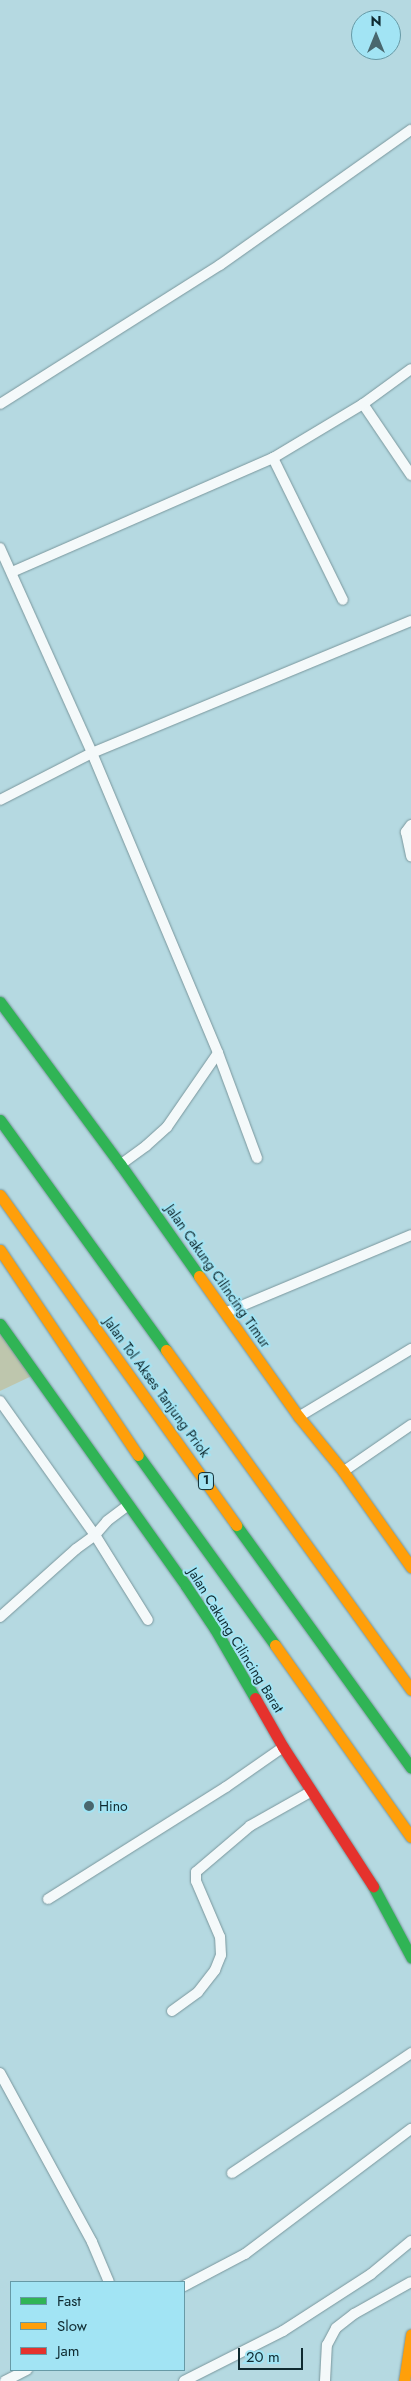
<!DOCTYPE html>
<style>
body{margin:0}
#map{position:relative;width:411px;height:2381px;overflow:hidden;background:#b5d9e1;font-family:Jost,sans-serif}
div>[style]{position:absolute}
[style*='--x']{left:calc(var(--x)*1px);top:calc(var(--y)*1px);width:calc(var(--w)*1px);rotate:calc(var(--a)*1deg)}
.green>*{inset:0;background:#bec6ad}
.roads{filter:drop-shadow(0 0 1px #79969c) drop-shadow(0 0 1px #79969c)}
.lane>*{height:10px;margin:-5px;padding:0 5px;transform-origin:5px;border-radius:5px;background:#f4f9fa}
.fast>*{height:11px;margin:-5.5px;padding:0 5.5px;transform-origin:5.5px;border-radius:5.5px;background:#30b455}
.slow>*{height:11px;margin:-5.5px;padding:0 5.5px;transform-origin:5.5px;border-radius:5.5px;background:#ff9f0a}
.jam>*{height:11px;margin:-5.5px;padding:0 5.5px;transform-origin:5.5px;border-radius:5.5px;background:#e5322d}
.dots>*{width:14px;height:14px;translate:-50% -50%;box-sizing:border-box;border:2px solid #a2e4f4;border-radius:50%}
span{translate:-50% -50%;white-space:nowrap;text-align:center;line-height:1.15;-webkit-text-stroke:4px #a2e4f4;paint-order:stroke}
.shield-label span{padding:1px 4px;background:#a2e4f4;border:1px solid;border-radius:4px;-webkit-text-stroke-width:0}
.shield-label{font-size:12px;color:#0f2a30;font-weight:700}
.street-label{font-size:14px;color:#0f2a30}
.poi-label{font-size:14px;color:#0f2a30}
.left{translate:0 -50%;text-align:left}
.legend{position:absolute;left:10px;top:2281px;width:175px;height:90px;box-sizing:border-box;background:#a2e4f4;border:1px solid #679aa6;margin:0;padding:6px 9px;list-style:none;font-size:15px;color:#0f2a30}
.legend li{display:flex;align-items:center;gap:10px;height:25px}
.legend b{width:25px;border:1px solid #679aa6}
.north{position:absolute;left:351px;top:10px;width:50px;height:50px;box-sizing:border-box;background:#a2e4f4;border:1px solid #679aa6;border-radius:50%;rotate:0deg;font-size:14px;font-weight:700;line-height:20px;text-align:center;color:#0f2a30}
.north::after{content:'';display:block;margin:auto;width:18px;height:22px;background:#49676e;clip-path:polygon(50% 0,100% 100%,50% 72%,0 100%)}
.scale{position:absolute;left:238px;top:2348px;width:65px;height:22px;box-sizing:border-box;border:2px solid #0f2a30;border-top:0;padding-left:6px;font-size:15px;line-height:18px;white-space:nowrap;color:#0f2a30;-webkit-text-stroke:4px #a2e4f4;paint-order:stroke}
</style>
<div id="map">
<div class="green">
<div style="clip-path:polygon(0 1324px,36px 1374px,0 1391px)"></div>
</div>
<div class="roads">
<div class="lane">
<div style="--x:0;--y:404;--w:260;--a:-32.3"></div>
<div style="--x:220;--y:265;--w:234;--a:-35.3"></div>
<div style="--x:363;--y:404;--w:86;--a:55.9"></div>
<div style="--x:273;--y:458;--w:158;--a:63.8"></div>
<div style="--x:0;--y:548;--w:225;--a:65.8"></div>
<div style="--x:92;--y:753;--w:325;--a:67.2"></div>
<div style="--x:218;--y:1053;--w:90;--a:124.6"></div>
<div style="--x:167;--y:1127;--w:28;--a:138"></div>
<div style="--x:146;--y:1146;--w:31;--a:144"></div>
<div style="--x:12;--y:572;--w:285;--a:-23.6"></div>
<div style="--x:273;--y:458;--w:105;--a:-31"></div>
<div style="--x:363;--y:404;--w:59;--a:-36.1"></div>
<div style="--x:0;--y:800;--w:103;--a:-27.1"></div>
<div style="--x:92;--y:753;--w:345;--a:-22.5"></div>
<div style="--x:411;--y:825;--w:9;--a:126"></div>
<div style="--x:406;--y:832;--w:25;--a:78"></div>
<div style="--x:218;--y:1053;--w:112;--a:69.6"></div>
<div style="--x:227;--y:1312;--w:199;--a:-22.7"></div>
<div style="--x:0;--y:1401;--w:164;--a:54.7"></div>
<div style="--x:95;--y:1535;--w:100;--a:58.1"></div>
<div style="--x:300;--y:1416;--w:130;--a:-31.1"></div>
<div style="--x:344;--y:1471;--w:81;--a:-34.5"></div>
<div style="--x:0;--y:1617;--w:102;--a:-41.8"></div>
<div style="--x:76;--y:1549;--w:24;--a:-36"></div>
<div style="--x:95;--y:1535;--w:18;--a:-49"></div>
<div style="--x:107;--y:1521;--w:25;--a:-37"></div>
<div style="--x:48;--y:1899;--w:210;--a:-32.2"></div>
<div style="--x:226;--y:1787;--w:68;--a:-34.9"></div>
<div style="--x:172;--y:2011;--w:32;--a:-36"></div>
<div style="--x:198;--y:1992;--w:28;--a:-52"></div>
<div style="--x:215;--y:1970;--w:16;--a:-68"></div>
<div style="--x:221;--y:1955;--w:18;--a:-93"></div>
<div style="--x:220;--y:1937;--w:61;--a:-113.2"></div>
<div style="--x:196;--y:1881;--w:9;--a:-90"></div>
<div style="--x:196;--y:1872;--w:71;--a:-40.4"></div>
<div style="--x:250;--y:1826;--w:69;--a:-29.5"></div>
<div style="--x:0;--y:2073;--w:192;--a:61.4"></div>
<div style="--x:92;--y:2242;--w:43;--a:67"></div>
<div style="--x:232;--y:2173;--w:216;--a:-33.8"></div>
<div style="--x:184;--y:2286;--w:69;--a:-27.7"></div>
<div style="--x:245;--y:2254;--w:208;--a:-37"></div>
<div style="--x:5;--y:2381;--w:25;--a:-27"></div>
<div style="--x:184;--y:2381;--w:111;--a:-26.8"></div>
<div style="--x:283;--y:2331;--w:105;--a:-32.9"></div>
<div style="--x:371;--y:2274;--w:52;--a:-39.5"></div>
<div style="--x:325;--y:2381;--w:36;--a:-87"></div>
<div style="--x:327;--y:2345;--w:19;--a:-62"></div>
<div style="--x:336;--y:2328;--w:23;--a:-38"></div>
<div style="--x:354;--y:2314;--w:65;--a:-29.3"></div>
</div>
<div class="fast">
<div style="--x:0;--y:1002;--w:202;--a:53.5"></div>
<div style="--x:120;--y:1164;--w:137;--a:54.8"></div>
<div style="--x:0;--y:1120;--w:284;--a:54.2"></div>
<div style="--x:0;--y:1324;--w:321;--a:54.6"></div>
<div style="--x:186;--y:1586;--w:52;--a:56"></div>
<div style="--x:215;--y:1629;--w:80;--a:59.9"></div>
<div style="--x:138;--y:1455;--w:234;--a:54.2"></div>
<div style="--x:236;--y:1525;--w:299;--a:54.2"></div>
<div style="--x:373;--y:1886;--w:81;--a:61.8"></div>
</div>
<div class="slow">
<div style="--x:0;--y:1195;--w:406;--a:54.4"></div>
<div style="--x:0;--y:1250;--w:247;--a:56.1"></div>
<div style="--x:199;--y:1276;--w:173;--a:54.7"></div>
<div style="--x:299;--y:1417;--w:70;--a:50.8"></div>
<div style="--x:343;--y:1471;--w:118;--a:54.7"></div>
<div style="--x:166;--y:1350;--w:419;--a:54.2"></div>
<div style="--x:275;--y:1645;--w:235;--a:54.7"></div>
<div style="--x:404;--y:2381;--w:47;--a:-81.3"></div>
</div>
<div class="jam">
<div style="--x:255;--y:1698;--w:56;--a:60.3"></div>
<div style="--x:283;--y:1747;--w:166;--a:57.1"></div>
</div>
</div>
<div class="dots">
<div style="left:89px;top:1806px;background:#49676e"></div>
</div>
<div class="shield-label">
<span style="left:206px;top:1481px">1</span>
</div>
<div class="street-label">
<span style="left:218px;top:1276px;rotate:55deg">Jalan Cakung Cilincing Timur</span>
<span style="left:157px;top:1387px;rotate:54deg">Jalan Tol Akses Tanjung Priok</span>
<span style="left:236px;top:1640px;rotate:58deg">Jalan Cakung Cilincing Barat</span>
</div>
<div class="poi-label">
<span class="left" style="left:99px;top:1806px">Hino</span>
</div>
<ul class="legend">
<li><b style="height:6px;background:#30b455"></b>Fast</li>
<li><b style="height:6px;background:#ff9f0a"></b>Slow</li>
<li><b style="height:6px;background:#e5322d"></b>Jam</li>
</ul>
<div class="north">N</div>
<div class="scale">20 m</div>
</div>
